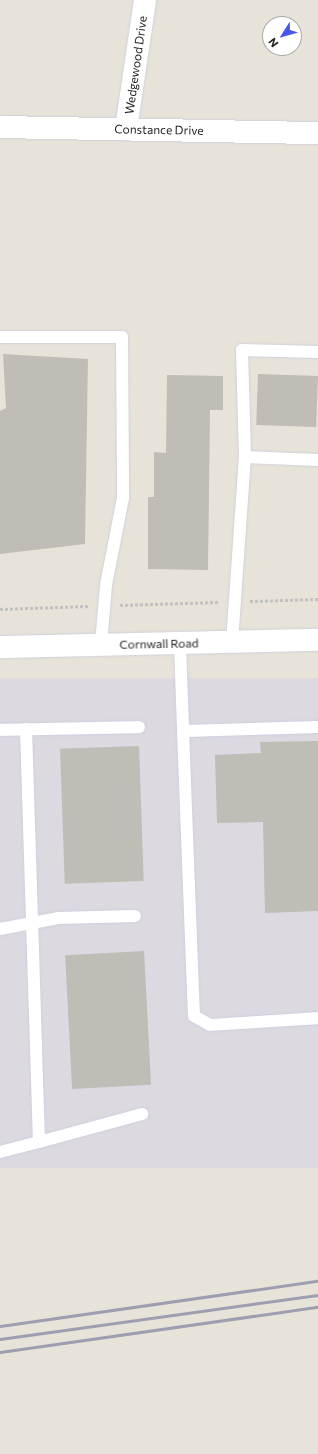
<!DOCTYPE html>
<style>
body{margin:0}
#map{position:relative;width:318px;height:1454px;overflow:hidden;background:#e8e3d9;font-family:Commissioner,sans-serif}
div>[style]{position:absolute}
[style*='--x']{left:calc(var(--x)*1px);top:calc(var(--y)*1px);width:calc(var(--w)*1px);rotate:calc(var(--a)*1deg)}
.industrial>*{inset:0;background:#dcd9e1;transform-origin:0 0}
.building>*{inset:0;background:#c0bcb6;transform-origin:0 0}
.path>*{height:2.5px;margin-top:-1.25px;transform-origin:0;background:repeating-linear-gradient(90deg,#c2c2c2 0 3px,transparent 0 5px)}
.roads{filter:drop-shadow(0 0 1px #ced0de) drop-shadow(0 0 1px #ced0de)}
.lane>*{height:12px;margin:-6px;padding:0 6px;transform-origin:6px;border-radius:6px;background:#fff}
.street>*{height:22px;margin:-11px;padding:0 11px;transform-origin:11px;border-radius:11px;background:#fff}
.secondary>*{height:22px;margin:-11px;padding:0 11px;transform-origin:11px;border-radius:11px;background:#fff}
.rail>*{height:3px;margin:-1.5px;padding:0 1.5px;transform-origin:1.5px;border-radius:1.5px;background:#9d9eaf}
span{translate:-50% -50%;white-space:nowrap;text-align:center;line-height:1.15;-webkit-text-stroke:4px #fff;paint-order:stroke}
.street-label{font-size:12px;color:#262626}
.north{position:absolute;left:262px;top:16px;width:40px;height:40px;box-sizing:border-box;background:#fff;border:1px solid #a8a8a8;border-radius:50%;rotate:233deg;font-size:11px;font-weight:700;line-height:16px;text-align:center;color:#262626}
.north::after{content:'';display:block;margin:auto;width:14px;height:18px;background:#4558e8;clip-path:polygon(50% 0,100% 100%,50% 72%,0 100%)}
</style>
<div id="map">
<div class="industrial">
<div style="left:318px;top:678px;width:490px;height:318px;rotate:90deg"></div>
</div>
<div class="building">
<div style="clip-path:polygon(3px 354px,88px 359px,85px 544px,0 554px,0 411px,6px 408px)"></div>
<div style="left:258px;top:374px;width:60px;height:51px;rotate:2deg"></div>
<div style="clip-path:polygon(167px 375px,223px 376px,223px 410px,210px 410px,208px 570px,148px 569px,148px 497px,154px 497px,154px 452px,166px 453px)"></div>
<div style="clip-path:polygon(318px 741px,318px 911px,265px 913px,263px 822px,217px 823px,215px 755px,261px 753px,260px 742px)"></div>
<div style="left:139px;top:746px;width:135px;height:79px;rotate:88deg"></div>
<div style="left:144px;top:951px;width:134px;height:79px;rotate:87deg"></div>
</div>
<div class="path">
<div style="--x:250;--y:601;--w:68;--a:-1.7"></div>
<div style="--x:120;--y:605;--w:99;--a:-1.7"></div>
<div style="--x:0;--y:609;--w:89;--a:-1.9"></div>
</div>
<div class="roads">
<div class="lane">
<div style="--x:0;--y:337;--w:122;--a:0"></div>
<div style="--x:122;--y:337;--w:161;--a:89.6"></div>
<div style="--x:123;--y:498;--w:89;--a:101.1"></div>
<div style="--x:106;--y:585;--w:60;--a:94.8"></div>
<div style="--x:245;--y:457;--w:107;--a:-91.6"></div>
<div style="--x:242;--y:350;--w:76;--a:1.5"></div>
<div style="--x:232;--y:642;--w:185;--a:-86"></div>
<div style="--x:245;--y:457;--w:73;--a:2.4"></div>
<div style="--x:180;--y:643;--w:88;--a:88"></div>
<div style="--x:183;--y:731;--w:135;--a:-1.7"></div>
<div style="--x:26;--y:729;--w:413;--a:88.2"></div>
<div style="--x:39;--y:1142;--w:107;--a:-15.2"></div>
<div style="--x:0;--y:730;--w:139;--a:-1.2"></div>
<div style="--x:183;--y:731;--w:285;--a:87.8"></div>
<div style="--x:194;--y:1016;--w:18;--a:29"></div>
<div style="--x:210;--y:1025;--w:108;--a:-3.7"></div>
<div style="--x:0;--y:929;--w:59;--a:-10.7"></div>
<div style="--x:58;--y:918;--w:77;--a:-1.5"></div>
<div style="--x:0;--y:1152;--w:40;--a:-14.4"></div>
</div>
<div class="street">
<div style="--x:0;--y:127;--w:318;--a:1.1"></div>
<div style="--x:126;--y:129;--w:130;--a:-81.6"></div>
</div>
<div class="secondary">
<div style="--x:0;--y:647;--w:318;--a:-1.3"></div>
</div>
</div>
<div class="rail">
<div style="--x:0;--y:1326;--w:321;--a:-8.1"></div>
<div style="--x:0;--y:1339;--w:321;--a:-7.9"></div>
<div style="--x:0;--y:1352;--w:321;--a:-8.1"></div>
</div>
<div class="street-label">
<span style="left:136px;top:65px;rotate:-82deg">Wedgewood Drive</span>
<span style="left:159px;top:130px;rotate:1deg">Constance Drive</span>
<span style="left:159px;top:644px;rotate:-1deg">Cornwall Road</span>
</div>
<div class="north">N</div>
</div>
